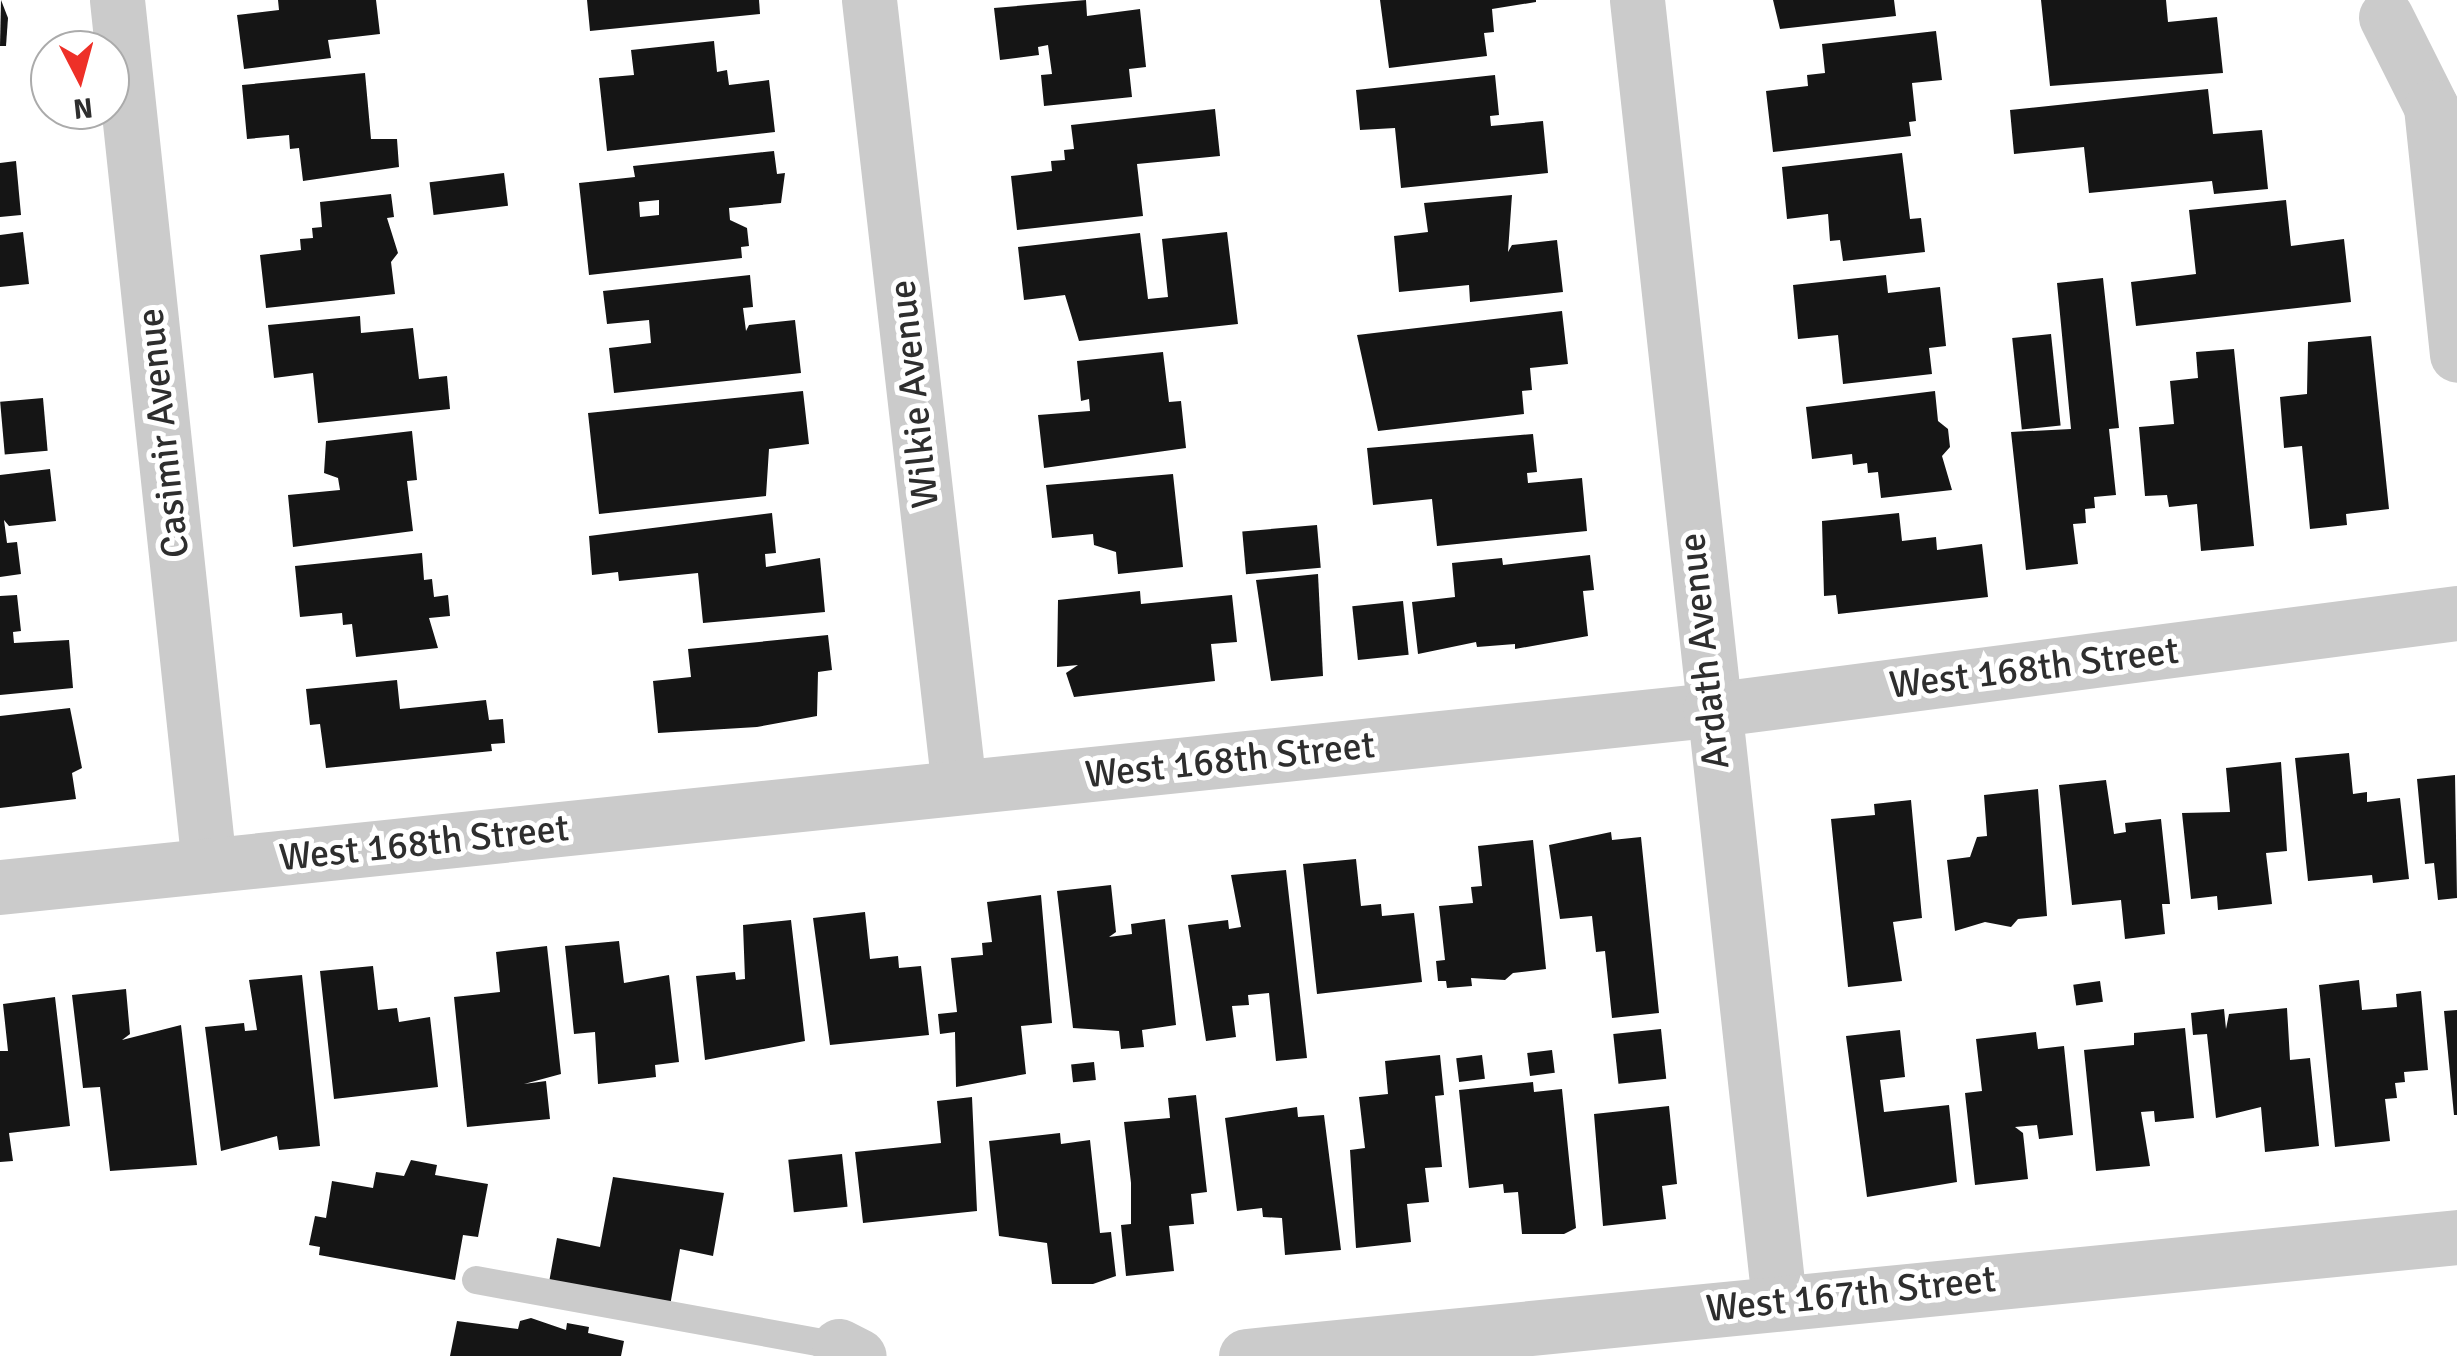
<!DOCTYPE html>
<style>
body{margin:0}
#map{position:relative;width:2457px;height:1356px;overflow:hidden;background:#fff;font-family:Signika,sans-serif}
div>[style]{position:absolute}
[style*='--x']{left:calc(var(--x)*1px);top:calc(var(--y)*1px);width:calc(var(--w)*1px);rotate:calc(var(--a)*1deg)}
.building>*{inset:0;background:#151515;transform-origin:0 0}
.service>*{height:28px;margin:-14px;padding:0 14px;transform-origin:14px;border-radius:14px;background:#cbcbcb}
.minor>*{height:55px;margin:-27.5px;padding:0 27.5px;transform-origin:27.5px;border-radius:27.5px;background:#cbcbcb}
span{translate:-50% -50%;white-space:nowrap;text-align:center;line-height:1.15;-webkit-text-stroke:10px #fff;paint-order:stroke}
.street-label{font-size:38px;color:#2e2e2e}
.north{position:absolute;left:30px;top:30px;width:100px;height:100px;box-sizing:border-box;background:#fff;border:2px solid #ababab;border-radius:50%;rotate:174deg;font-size:28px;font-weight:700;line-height:40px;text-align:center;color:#2e2e2e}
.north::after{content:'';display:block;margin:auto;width:35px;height:45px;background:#ee3028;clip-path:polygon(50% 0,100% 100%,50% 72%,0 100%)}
</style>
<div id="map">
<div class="building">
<div style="clip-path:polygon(1px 0,8px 18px,6px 46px,0 46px)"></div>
<div style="clip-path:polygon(278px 0,376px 0,380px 34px,328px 40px,331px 58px,244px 69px,237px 15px,279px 10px)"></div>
<div style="clip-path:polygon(587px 0,759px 0,760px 14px,590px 31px)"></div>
<div style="clip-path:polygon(1086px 0,1087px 16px,1140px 9px,1146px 67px,1129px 69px,1132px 97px,1044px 106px,1041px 75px,1052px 74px,1048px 45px,1038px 47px,1039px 55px,1000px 60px,994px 8px)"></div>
<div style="clip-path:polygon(1380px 0,1536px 0,1536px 2px,1492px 9px,1494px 32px,1484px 33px,1487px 56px,1389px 68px)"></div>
<div style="clip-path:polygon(1773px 0,1894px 0,1896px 16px,1780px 29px)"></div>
<div style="clip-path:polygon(2041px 0,2166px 0,2168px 22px,2217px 17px,2223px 73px,2050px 86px)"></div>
<div style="clip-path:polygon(1936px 31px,1942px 80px,1912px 83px,1916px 121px,1909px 122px,1911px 136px,1773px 152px,1766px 91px,1808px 86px,1807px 75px,1825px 73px,1822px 44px)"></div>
<div style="clip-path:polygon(714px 41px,717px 72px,727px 70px,729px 85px,769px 80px,775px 132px,607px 151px,599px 78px,634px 75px,631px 50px)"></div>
<div style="clip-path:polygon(365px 73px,371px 139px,397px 139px,399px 167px,303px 181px,299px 148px,290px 149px,289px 135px,247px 139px,242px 85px)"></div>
<div style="clip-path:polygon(1495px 75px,1499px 115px,1490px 116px,1491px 126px,1543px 121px,1548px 173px,1401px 188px,1395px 128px,1360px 130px,1356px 90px)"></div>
<div style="clip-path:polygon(2208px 89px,2213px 134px,2262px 130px,2268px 189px,2214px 194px,2212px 181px,2089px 193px,2084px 147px,2014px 154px,2010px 110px)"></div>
<div style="clip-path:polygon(1215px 109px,1220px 156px,1137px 164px,1143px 216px,1017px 230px,1011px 176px,1052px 171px,1051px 161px,1065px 160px,1064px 150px,1074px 149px,1071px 125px)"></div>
<div style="clip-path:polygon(evenodd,774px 151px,777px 174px,785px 173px,781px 203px,729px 208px,730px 220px,747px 228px,749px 246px,741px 247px,742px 258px,589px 275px,579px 183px,635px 177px,633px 166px,774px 151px,659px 200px,659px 215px,640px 217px,639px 202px,659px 200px)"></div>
<div style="clip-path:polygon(1902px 153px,1910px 219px,1921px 218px,1925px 252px,1843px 261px,1840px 240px,1830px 241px,1828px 214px,1787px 219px,1782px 167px)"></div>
<div style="clip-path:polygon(16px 161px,21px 215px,0 217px,0 163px)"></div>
<div style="left:504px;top:173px;width:33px;height:75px;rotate:83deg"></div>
<div style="clip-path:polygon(391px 194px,394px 217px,387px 218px,398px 253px,391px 262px,395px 294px,266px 308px,260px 255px,301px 250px,300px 239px,313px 238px,312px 228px,322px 227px,320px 202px)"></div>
<div style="clip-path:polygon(1512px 195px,1508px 252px,1512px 245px,1557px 240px,1563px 292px,1470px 302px,1469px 285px,1399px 292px,1394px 236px,1428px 232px,1424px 203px)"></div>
<div style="clip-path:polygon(2286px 200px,2291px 246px,2344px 239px,2351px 302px,2136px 326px,2131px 282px,2196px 274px,2189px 210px)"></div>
<div style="clip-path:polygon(23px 232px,29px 284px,0 287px,0 235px)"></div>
<div style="clip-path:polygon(1227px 232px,1238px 324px,1079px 341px,1065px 295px,1024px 300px,1018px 247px,1140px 233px,1148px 299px,1168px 297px,1162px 239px)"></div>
<div style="clip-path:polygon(750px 275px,753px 307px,743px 308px,746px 331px,749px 325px,795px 320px,801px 373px,614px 393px,609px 348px,651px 343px,649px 320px,607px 324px,603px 291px)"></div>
<div style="clip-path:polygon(1886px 275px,1888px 293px,1940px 287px,1946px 346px,1929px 348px,1932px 374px,1843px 384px,1838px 335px,1798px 339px,1793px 285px)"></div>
<div style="clip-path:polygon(2103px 278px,2119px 428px,2109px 429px,2116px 495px,2094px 497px,2095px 508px,2085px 509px,2086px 523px,2073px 524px,2078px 564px,2026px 570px,2011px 432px,2071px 429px,2057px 283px)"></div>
<div style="clip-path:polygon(1562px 311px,1568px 364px,1530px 368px,1532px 390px,1522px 391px,1524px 414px,1378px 431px,1357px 335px)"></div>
<div style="clip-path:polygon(360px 316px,361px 333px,413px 328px,419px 379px,447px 376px,450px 409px,318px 423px,313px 373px,274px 378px,268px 325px)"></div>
<div style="left:2051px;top:334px;width:92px;height:39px;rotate:84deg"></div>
<div style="clip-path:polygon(2371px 336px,2389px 509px,2346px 514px,2347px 525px,2310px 529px,2302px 446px,2284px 448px,2280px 397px,2307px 394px,2308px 342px)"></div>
<div style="clip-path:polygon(2234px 349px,2254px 546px,2201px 551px,2197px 504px,2169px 507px,2167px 495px,2145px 496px,2139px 427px,2174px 424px,2170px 381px,2198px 378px,2196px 352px)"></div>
<div style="clip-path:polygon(1163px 352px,1169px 402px,1181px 401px,1186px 448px,1044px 468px,1038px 415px,1090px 411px,1089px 399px,1081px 401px,1077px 361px)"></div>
<div style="clip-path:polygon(803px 391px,809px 444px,769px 449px,766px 496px,599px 514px,588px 413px)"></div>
<div style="clip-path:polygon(1935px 391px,1938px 421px,1948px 429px,1950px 447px,1942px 456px,1952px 490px,1881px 498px,1878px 472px,1868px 473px,1867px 463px,1853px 465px,1852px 454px,1812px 459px,1806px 407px)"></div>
<div style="left:43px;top:398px;width:53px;height:43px;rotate:85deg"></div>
<div style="clip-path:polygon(412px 431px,417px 480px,407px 481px,413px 531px,293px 547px,288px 495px,340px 490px,338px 478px,324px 473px,326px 441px)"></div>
<div style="clip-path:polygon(1533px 434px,1537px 472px,1527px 473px,1528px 483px,1582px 478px,1587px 531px,1437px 546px,1432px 499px,1373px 505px,1367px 448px)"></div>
<div style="clip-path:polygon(50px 469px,56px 521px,9px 526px,4px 520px,7px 543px,17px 542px,21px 574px,0 577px,0 475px)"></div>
<div style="clip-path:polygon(1173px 474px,1183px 567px,1118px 574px,1116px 552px,1094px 545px,1093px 534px,1052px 538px,1046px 485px)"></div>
<div style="clip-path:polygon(772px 513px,776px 553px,765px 554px,766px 567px,820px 558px,825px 612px,703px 623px,698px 573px,619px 581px,618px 572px,592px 575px,589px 536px)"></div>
<div style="clip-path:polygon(1899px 513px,1902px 541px,1936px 537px,1937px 550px,1982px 544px,1988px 597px,1838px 614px,1836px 595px,1824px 596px,1822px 521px)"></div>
<div style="left:1317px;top:525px;width:43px;height:75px;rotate:85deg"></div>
<div style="clip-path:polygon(422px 553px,424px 580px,432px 579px,434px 597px,448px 595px,450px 616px,429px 618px,438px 648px,356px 657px,352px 624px,343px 625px,342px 613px,300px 617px,295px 566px)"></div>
<div style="clip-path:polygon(1590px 555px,1594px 590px,1583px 591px,1588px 636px,1515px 649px,1515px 644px,1477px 647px,1476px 642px,1418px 654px,1412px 602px,1455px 597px,1452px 563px,1502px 558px,1503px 565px)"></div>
<div style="clip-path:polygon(1318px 574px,1323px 676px,1271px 681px,1256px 580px)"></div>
<div style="clip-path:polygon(1140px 591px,1141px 604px,1232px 595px,1237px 642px,1211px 644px,1215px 681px,1074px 697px,1066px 673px,1078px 665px,1057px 667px,1058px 600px)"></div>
<div style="clip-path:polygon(17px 595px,21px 631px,13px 632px,14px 643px,69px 640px,73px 688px,0 695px,0 596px)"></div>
<div style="left:1403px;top:601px;width:54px;height:51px;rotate:84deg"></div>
<div style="clip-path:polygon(828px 635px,832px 670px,818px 672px,817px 716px,757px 727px,658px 733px,653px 681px,691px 677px,688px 649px)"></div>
<div style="clip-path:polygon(397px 680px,400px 709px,486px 700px,489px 720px,503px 719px,505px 743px,491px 744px,492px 751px,326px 768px,320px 724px,310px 725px,306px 689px)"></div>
<div style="clip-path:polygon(70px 708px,82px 768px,72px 773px,76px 799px,0 808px,0 716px)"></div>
<div style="clip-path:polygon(2349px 753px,2353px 794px,2367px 792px,2367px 802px,2400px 798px,2409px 879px,2373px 883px,2372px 875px,2308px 881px,2295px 758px)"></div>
<div style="clip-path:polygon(2281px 762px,2287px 851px,2266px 853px,2272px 904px,2218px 910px,2217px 896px,2191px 899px,2182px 813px,2230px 812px,2226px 768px)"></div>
<div style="clip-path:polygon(2455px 775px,2457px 898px,2438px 900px,2434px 863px,2425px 864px,2417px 779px)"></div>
<div style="clip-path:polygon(2106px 780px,2114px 834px,2126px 832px,2125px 823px,2161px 819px,2170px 904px,2162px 904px,2165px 934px,2125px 939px,2121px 900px,2072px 905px,2059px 785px)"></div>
<div style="clip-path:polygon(2038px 789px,2047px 916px,2018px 919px,2011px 927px,1985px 922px,1955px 931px,1947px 860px,1970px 857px,1977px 837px,1987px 836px,1984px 795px)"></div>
<div style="clip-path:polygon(1911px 800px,1922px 918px,1893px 922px,1902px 981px,1848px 987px,1831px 819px,1875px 815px,1874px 804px)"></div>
<div style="clip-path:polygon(1611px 832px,1612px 840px,1641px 837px,1659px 1013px,1612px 1018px,1605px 951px,1596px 952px,1592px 916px,1560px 919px,1549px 845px)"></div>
<div style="clip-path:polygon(1533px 840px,1546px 969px,1513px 973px,1505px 980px,1471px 978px,1472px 986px,1447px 988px,1446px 981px,1438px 981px,1436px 961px,1445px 960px,1439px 906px,1473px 903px,1471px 887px,1482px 886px,1478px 846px)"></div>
<div style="clip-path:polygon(1356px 859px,1361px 906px,1381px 904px,1382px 916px,1414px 913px,1422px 982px,1317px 994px,1303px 864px)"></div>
<div style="clip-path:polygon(1286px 870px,1307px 1058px,1276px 1061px,1269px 993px,1248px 995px,1249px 1005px,1232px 1006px,1236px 1037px,1206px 1041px,1188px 925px,1228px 920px,1229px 929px,1241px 927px,1231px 875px)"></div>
<div style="clip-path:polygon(1111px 885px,1116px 932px,1109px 937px,1132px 934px,1131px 924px,1165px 919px,1176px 1025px,1142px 1030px,1144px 1047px,1121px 1049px,1119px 1031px,1073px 1028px,1057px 891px)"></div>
<div style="clip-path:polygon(1041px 895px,1052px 1023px,1021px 1026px,1026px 1074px,956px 1087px,955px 1032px,940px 1034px,938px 1014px,957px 1012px,951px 958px,983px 955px,982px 943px,992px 942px,987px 902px)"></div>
<div style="clip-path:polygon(865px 912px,870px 959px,898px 956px,899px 968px,921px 966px,929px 1035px,830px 1045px,813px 918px)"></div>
<div style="clip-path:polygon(791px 920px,805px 1041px,705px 1060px,696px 976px,735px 972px,736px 980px,745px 979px,743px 925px)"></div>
<div style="clip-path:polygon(619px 941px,624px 983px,669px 975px,679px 1062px,655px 1065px,656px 1077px,598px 1084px,595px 1032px,574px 1034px,565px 946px)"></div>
<div style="clip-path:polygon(547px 946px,561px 1074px,524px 1084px,546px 1081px,550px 1119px,467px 1127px,454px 997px,500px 992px,496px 952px)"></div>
<div style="clip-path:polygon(373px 966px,378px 1010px,397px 1008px,399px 1022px,430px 1017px,438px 1087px,334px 1099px,320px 971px)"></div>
<div style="clip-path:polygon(302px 975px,320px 1146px,279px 1150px,277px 1136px,221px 1151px,205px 1027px,244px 1023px,245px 1031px,257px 1030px,249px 980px)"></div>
<div style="clip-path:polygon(2359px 980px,2362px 1010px,2397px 1007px,2396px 994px,2421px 991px,2428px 1070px,2404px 1072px,2405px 1082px,2395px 1083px,2397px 1098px,2385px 1099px,2390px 1141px,2335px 1147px,2319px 985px)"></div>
<div style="left:2100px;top:981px;width:21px;height:27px;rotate:82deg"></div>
<div style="clip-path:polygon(126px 989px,130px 1034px,122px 1040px,181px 1025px,197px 1165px,110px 1171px,100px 1087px,83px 1088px,72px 995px)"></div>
<div style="clip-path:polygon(55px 997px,70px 1126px,9px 1133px,13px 1161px,0 1162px,0 1051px,8px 1051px,3px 1004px)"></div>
<div style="clip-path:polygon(2287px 1008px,2290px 1060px,2310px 1058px,2319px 1146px,2265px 1152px,2261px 1107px,2216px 1118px,2207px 1034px,2193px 1035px,2191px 1013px,2224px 1009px,2226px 1029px,2229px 1014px)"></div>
<div style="clip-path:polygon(2457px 1010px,2457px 1115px,2454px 1115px,2444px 1011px)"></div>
<div style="clip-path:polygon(2185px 1028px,2194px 1118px,2155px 1122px,2154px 1111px,2141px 1112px,2150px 1166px,2096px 1171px,2084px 1050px,2134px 1045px,2134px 1033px)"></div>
<div style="left:1661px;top:1029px;width:50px;height:48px;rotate:84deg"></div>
<div style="clip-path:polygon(1900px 1030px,1905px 1077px,1880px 1080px,1884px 1112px,1949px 1105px,1957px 1182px,1867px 1197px,1846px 1036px)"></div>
<div style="clip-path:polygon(2036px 1032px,2038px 1049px,2064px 1046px,2073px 1135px,2039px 1139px,2037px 1125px,2015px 1127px,2023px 1133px,2028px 1179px,1975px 1185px,1965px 1093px,1982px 1091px,1976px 1039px)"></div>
<div style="left:1552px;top:1050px;width:23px;height:25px;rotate:83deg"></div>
<div style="clip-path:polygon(1440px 1055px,1444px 1095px,1435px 1096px,1442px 1167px,1425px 1168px,1429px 1202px,1407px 1204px,1411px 1242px,1356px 1248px,1350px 1150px,1365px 1148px,1359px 1097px,1388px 1094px,1385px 1061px)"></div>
<div style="left:1482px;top:1055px;width:24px;height:26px;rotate:83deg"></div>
<div style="left:1094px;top:1062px;width:18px;height:23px;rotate:84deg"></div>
<div style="clip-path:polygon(1533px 1082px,1534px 1092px,1562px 1089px,1576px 1228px,1564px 1234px,1522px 1234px,1518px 1192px,1504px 1193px,1503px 1184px,1469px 1188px,1459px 1090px)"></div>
<div style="clip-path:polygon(1196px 1095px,1207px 1192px,1191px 1194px,1194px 1224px,1169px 1226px,1174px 1271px,1126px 1276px,1121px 1225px,1131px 1224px,1131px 1183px,1124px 1122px,1170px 1118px,1168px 1098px)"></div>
<div style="clip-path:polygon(972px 1097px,977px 1211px,863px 1223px,855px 1152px,941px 1143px,937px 1101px)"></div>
<div style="clip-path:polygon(1669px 1106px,1677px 1184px,1662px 1186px,1666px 1219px,1603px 1226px,1594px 1114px)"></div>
<div style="clip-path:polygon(1297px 1107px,1298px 1117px,1324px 1115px,1341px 1250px,1285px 1255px,1282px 1218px,1263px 1217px,1262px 1208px,1237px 1211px,1225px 1118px)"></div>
<div style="clip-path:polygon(1060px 1133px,1061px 1144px,1090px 1140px,1100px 1233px,1111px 1232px,1116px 1276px,1093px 1284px,1052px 1284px,1047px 1243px,999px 1236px,989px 1141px)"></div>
<div style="left:842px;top:1154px;width:53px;height:54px;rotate:84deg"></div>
<div style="clip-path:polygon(411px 1160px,437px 1165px,435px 1175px,488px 1184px,478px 1237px,463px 1235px,455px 1280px,319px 1255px,320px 1247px,309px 1245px,315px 1216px,326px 1218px,332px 1181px,373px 1188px,376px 1172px,404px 1176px)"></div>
<div style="clip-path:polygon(613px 1177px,724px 1193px,713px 1256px,680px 1249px,670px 1306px,548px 1288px,557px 1238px,600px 1247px)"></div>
<div style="clip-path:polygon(531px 1318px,566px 1330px,567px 1323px,589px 1327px,588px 1333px,624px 1341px,621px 1356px,450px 1356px,457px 1321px,518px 1329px,520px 1321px)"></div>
</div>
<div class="service">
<div style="--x:476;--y:1280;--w:369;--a:10.3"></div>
</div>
<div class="minor">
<div style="--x:117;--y:0;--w:870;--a:83.93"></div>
<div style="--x:869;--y:0;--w:792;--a:83.48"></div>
<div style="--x:1637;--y:0;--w:1308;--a:83.77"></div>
<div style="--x:2386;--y:17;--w:101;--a:63.4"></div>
<div style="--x:2431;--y:107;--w:249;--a:84"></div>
<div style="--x:0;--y:887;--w:1719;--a:-5.91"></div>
<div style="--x:1710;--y:710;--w:753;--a:-7.4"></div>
<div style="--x:839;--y:1346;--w:22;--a:27"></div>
<div style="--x:1246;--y:1356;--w:1217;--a:-5.61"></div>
</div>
<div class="street-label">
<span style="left:914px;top:394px;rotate:-96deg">Wilkie Avenue</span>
<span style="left:163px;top:433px;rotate:-96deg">Casimir Avenue</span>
<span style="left:1704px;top:651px;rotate:-96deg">Ardath Avenue</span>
<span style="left:2034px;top:668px;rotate:-7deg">West 168th Street</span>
<span style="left:1230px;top:760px;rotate:-6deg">West 168th Street</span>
<span style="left:424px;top:843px;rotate:-6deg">West 168th Street</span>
<span style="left:1851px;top:1294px;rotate:-6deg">West 167th Street</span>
</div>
<div class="north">N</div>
</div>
